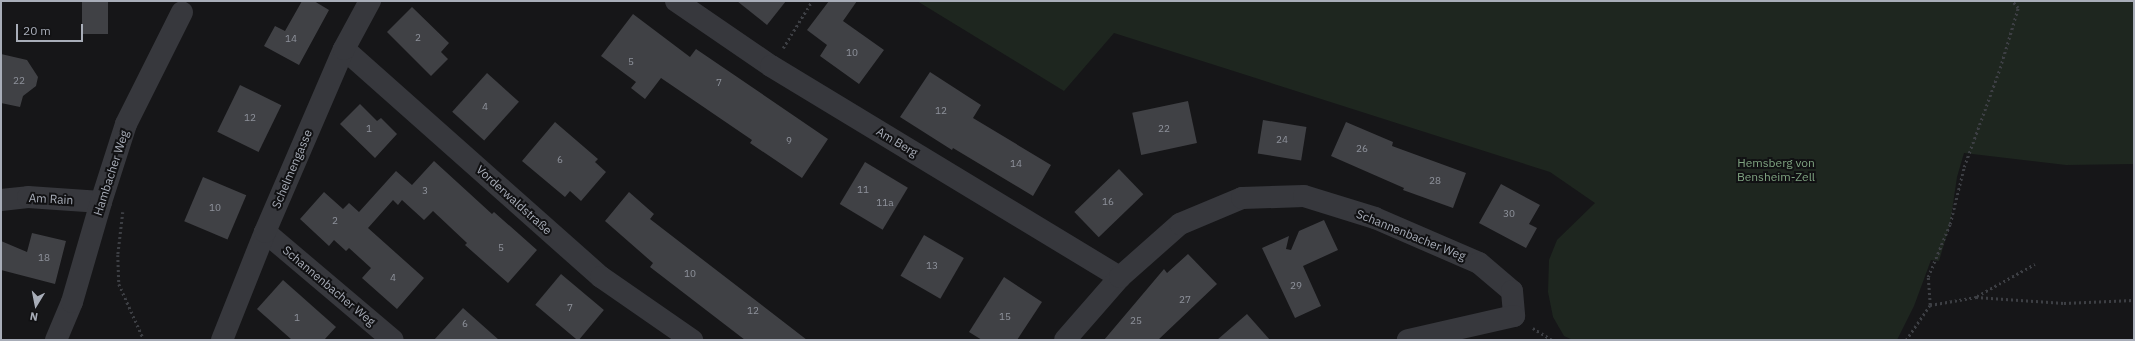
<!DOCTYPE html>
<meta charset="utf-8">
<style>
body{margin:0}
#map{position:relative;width:2135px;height:341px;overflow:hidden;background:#161618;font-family:"IBM Plex Sans",sans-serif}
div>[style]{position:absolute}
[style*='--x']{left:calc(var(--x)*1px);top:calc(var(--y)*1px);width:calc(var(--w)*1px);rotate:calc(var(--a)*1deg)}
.green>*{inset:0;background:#1e261f}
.building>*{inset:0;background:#404145;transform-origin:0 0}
.path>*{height:2.5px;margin-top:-1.25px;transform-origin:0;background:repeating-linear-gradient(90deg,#3d3f44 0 2px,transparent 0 5px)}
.street>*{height:22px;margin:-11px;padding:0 11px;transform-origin:11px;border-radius:11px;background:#37383d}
span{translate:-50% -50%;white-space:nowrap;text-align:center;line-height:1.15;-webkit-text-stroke:4px #111113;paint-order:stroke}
.number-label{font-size:10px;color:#8e929b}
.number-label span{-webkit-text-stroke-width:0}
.street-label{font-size:12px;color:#a8adb8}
.park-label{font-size:12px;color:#7fa381}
.frame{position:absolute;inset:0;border:2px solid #a8adb8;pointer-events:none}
.north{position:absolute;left:16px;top:285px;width:40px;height:40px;-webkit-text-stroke:3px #111113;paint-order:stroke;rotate:190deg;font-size:11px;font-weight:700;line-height:16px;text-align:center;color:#a8adb8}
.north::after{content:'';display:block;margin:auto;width:14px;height:18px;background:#a8adb8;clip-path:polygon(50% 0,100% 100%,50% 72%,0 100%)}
.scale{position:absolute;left:16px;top:24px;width:67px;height:18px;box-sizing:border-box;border:2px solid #a8adb8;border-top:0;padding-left:5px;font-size:12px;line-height:14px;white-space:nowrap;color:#a8adb8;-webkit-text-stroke:3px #111113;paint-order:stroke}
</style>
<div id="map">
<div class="green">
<div style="clip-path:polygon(917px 1px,2134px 1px,2134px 164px,2066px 165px,1964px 153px,1957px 177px,1950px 224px,1939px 261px,1931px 260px,1914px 306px,1897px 340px,1573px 340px,1564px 336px,1553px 317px,1548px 292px,1549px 260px,1557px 240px,1595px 203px,1550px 172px,1114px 33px,1064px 91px)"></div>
</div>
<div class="building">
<div style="left:82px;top:1px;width:26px;height:33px"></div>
<div style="clip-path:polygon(302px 1px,314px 1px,329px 10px,299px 65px,264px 46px,275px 26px,285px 31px)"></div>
<div style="clip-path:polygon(737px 1px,786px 1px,767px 25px)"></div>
<div style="clip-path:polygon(829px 1px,857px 1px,843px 21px,884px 50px,859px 84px,820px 56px,827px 45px,807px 30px)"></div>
<div style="clip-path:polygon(412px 7px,449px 43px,441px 52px,448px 59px,431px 76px,387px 32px)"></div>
<div style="clip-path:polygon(633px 14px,690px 57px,696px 49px,828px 139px,802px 178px,750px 143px,752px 140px,661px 78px,645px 99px,631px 88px,636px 82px,601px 56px)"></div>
<div style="clip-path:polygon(1px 54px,27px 60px,38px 77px,36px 86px,23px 96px,20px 107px,1px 103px)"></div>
<div style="clip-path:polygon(930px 72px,981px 105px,973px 118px,1051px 165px,1033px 196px,953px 148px,952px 150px,900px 117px)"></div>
<div style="left:487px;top:73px;width:43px;height:52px;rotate:42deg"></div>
<div style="left:240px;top:85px;width:46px;height:52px;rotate:26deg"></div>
<div style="left:1188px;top:101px;width:43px;height:57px;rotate:78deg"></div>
<div style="clip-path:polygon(360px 104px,377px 121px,381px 118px,397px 134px,375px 158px,340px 124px)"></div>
<div style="left:1263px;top:120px;width:44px;height:34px;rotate:9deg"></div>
<div style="clip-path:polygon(555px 122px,598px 159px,595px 162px,606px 172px,581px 201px,570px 191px,565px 197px,522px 161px)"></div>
<div style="clip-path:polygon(1346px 122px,1393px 142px,1392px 146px,1466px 173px,1453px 208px,1403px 190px,1404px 188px,1331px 156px)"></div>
<div style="clip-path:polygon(434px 161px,492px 214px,494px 212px,537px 250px,508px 283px,465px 245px,467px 243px,433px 211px,424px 220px,402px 200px,398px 205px,393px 200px,368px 228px,424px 278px,397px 309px,362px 278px,371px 268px,349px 248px,346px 251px,334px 240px,329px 246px,300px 219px,324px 192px,343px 209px,349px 203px,359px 212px,396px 171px,412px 185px)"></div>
<div style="left:865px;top:162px;width:50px;height:49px;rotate:31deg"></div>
<div style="left:1119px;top:169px;width:35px;height:62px;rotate:46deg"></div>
<div style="left:203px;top:177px;width:47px;height:48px;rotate:23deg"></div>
<div style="clip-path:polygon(1501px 184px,1540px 205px,1529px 224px,1537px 228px,1526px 248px,1479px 223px)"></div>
<div style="clip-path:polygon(629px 192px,654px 214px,650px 219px,807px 340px,745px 340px,650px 267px,653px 263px,605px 221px)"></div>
<div style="clip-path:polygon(1324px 220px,1338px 250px,1303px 266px,1321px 306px,1295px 318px,1262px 248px,1289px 236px,1286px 249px,1291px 250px,1299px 231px)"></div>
<div style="clip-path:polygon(32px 233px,66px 241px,55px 284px,1px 270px,1px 241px,27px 252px)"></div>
<div style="left:924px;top:235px;width:46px;height:47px;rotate:30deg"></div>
<div style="clip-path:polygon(1188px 254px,1217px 284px,1158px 340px,1104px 340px,1164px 269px,1167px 273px)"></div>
<div style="left:561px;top:274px;width:56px;height:40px;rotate:40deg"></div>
<div style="clip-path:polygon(1004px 277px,1042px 302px,1017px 340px,982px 340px,969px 332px)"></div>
<div style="clip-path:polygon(283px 280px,336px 327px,324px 340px,292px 340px,257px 309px)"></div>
<div style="clip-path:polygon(463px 308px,499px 340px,434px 340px)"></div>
<div style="clip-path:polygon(1247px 314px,1270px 340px,1217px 340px)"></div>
</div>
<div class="path">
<div style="--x:783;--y:48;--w:55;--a:-58.3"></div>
<div style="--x:123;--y:212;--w:43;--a:96.6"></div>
<div style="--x:118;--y:255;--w:29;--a:88"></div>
<div style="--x:119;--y:284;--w:61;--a:65.9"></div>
<div style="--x:1977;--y:296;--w:66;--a:-28.9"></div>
<div style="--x:1930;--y:305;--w:28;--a:-94"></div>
<div style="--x:1928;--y:277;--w:57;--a:-67.5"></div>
<div style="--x:1950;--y:224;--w:59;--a:-76.2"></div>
<div style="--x:1964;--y:167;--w:105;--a:-70"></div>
<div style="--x:2000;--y:68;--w:63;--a:-73.3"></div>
<div style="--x:2018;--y:8;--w:9;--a:-131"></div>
<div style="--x:1533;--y:328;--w:22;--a:32"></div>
<div style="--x:1906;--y:340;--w:42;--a:-55.6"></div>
<div style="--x:1930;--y:305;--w:47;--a:-9.9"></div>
<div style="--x:1976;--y:297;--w:88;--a:3.9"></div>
<div style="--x:2064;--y:303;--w:70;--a:-2.5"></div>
</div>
<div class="street">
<div style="--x:676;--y:1;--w:115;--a:34.4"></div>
<div style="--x:771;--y:66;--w:408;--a:31.2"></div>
<div style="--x:344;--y:49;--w:344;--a:41.6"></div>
<div style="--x:601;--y:277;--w:111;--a:34.7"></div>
<div style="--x:1;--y:200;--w:27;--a:-6"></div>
<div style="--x:28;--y:197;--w:73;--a:3.9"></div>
<div style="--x:265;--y:232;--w:167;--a:40.2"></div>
<div style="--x:56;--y:340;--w:41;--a:-67.2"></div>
<div style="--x:72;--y:302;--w:104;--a:-73.8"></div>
<div style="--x:101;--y:202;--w:82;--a:-72.2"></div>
<div style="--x:126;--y:124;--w:125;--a:-63.4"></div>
<div style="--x:222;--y:340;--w:116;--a:-68.3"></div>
<div style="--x:265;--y:232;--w:199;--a:-66.7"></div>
<div style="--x:344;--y:49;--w:55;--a:-61.6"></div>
<div style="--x:1065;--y:340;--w:84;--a:-48.9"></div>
<div style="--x:1120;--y:277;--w:80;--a:-41.5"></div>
<div style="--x:1180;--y:224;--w:67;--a:-22.8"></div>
<div style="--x:1242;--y:198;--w:62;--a:-1.8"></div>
<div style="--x:1304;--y:196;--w:74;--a:17.2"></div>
<div style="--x:1375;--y:218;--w:113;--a:23.4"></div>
<div style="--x:1479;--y:263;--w:43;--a:40.3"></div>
<div style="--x:1512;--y:291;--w:25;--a:85"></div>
<div style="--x:1514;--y:316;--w:109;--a:167.2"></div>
</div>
<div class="number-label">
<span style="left:418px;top:38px">2</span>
<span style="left:291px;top:39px">14</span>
<span style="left:852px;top:53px">10</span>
<span style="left:631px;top:62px">5</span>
<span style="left:19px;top:81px">22</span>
<span style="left:719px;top:83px">7</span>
<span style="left:485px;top:107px">4</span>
<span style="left:941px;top:111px">12</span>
<span style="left:250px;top:118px">12</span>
<span style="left:369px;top:129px">1</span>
<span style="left:1164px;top:129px">22</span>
<span style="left:1282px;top:140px">24</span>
<span style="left:789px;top:141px">9</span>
<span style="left:1362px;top:149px">26</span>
<span style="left:560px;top:160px">6</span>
<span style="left:1016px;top:164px">14</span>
<span style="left:1435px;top:181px">28</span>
<span style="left:863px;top:190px">11</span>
<span style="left:425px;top:191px">3</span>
<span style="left:1108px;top:202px">16</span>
<span style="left:885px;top:203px">11a</span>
<span style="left:215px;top:208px">10</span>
<span style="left:1509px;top:214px">30</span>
<span style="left:335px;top:221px">2</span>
<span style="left:501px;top:248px">5</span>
<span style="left:44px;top:258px">18</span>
<span style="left:932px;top:266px">13</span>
<span style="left:690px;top:274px">10</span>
<span style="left:393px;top:278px">4</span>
<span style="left:1296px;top:286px">29</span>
<span style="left:1185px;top:300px">27</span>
<span style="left:570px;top:308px">7</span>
<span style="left:753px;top:311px">12</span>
<span style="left:1005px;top:317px">15</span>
<span style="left:297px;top:318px">1</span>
<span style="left:1136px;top:321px">25</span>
<span style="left:465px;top:324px">6</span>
</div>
<div class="street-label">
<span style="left:897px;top:142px;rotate:31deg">Am Berg</span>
<span style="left:292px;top:169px;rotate:-67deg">Schelmengasse</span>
<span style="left:111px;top:173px;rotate:-72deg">Hambacher Weg</span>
<span style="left:51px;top:199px;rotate:3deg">Am Rain</span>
<span style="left:514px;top:200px;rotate:42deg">Vorderwaldstraße</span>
<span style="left:1411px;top:235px;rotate:22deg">Schannenbacher Weg</span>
<span style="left:329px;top:286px;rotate:40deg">Schannenbacher Weg</span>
</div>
<div class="park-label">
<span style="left:1776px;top:170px">Hemsberg von<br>Bensheim-Zell</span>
</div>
<div class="frame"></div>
<div class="north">N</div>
<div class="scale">20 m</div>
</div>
